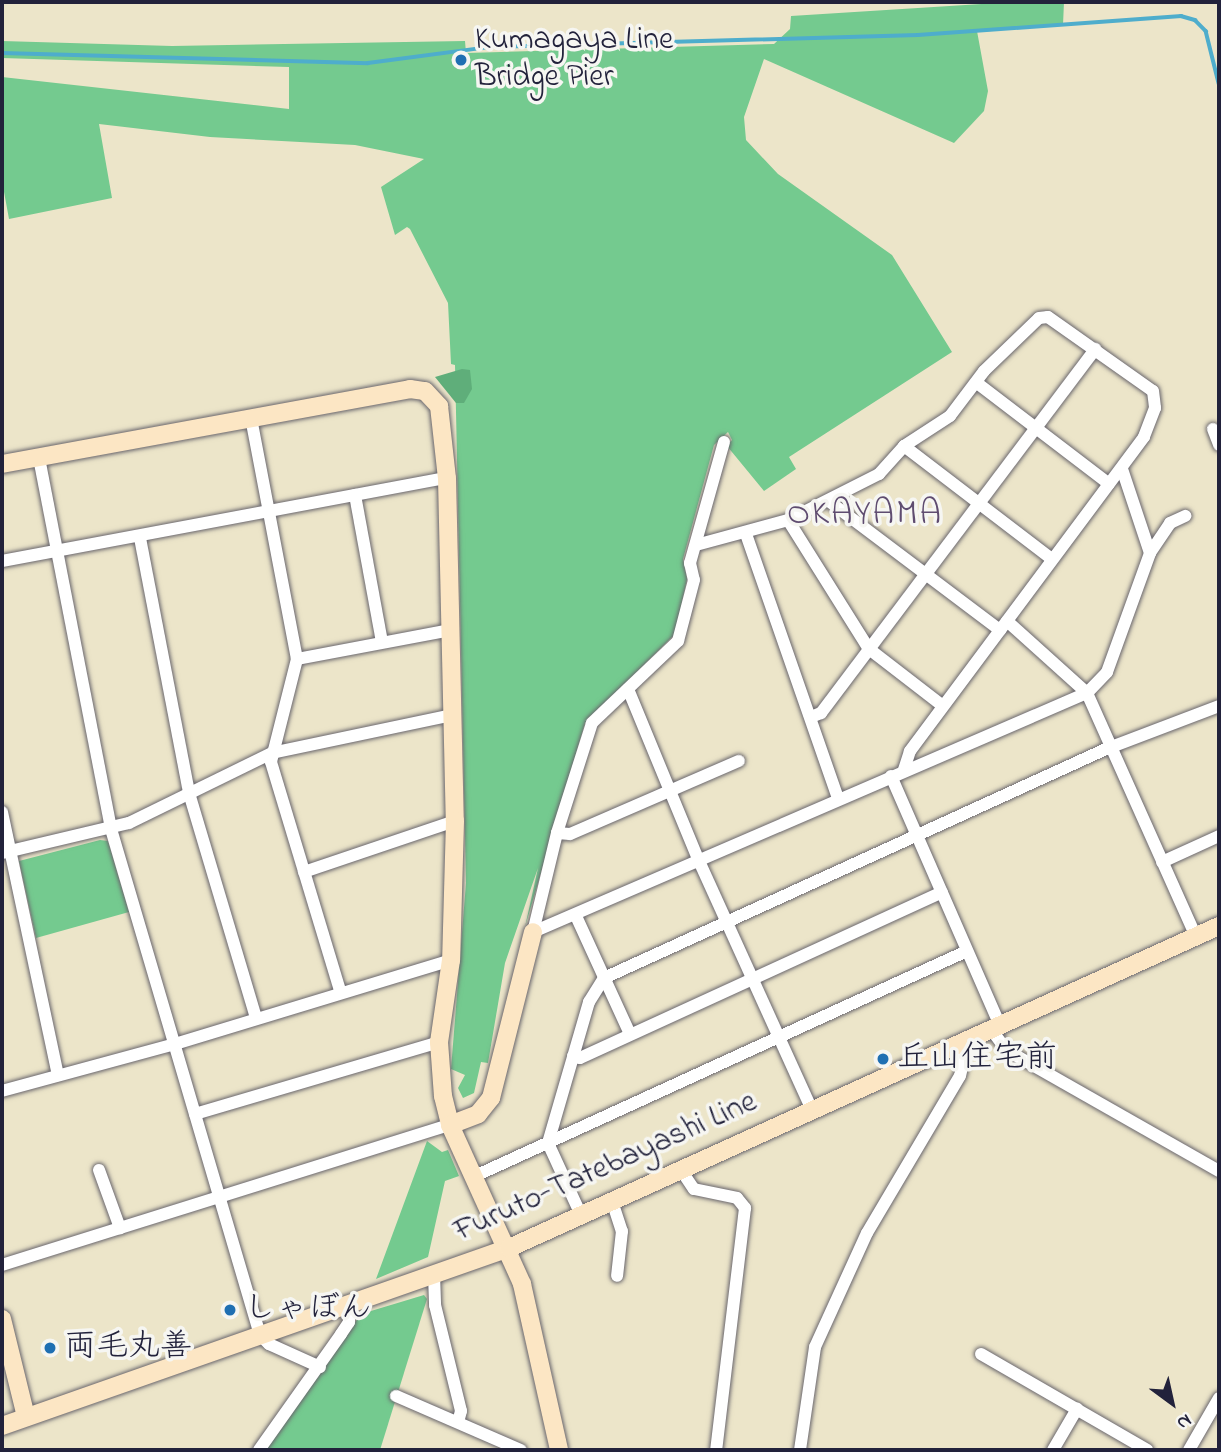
<!DOCTYPE html>
<meta charset="utf-8">
<style>
body{margin:0}
#map{position:relative;width:1221px;height:1452px;overflow:hidden;background:#ece5c9;font-family:"Indie Flower","Klee One",sans-serif}
div>[style]{position:absolute}
[style*='--x']{left:calc(var(--x)*1px);top:calc(var(--y)*1px);width:calc(var(--w)*1px);rotate:calc(var(--a)*1deg)}
.green>*{inset:0;background:#74ca8f}
.forest>*{inset:0;background:#5fae7a}
.stream>*{height:3.5px;margin:-1.75px;padding:0 1.75px;transform-origin:1.75px;border-radius:1.75px;background:#4eadcc}
.roads{filter:drop-shadow(0 0 2px #69666d) drop-shadow(0 0 2px #69666d)}
.street>*{height:12px;margin:-6px;padding:0 6px;transform-origin:6px;border-radius:6px;background:#fff}
.secondary>*{height:18px;margin:-9px;padding:0 9px;transform-origin:9px;border-radius:9px;background:#fce6c4}
.dots>*{width:19px;height:19px;translate:-50% -50%;box-sizing:border-box;border:4px solid #f6f6f2;border-radius:50%}
span{translate:-50% -50%;white-space:nowrap;text-align:center;line-height:1.15;-webkit-text-stroke:7px #f6f6f2;paint-order:stroke}
.poi-label{font-size:32px;color:#22223b}
.left{translate:0 -50%;text-align:left}
.street-label{font-size:32px;color:#22223b}
.quarter-label{font-size:35px;color:#5f4c70;letter-spacing:2px}
.frame{position:absolute;inset:0;border:4px solid #22223b;pointer-events:none}
.north{position:absolute;left:1137px;top:1368px;width:70px;height:70px;-webkit-text-stroke:5px #f6f6f2;paint-order:stroke;rotate:147deg;font-size:19px;font-weight:700;line-height:28px;text-align:center;color:#22223b}
.north::after{content:'';display:block;margin:auto;width:24px;height:32px;background:#22223b;clip-path:polygon(50% 0,100% 100%,50% 72%,0 100%)}
</style>
<div id="map">
<div class="green">
<div style="clip-path:polygon(1013px 2px,1064px 2px,1063px 25px,977px 31px,988px 91px,984px 111px,954px 143px,764px 59px,744px 117px,746px 140px,778px 174px,892px 255px,952px 352px,789px 457px,796px 469px,764px 491px,727px 446px,732px 440px,728px 432px,714px 445px,683px 559px,687px 579px,675px 634px,585px 723px,525px 927px,538px 868px,505px 963px,488px 1063px,481px 1062px,474px 1093px,463px 1098px,458px 1088px,465px 1075px,451px 1069px,466px 883px,455px 365px,451px 364px,448px 303px,410px 229px,407px 227px,395px 235px,381px 187px,424px 159px,355px 145px,210px 137px,99px 124px,112px 198px,9px 219px,2px 181px,2px 77px,289px 109px,289px 67px,2px 58px,2px 41px,172px 46px,465px 41px,466px 53px,774px 44px,790px 29px,791px 16px)"></div>
<div style="clip-path:polygon(100px 840px,108px 841px,129px 912px,36px 938px,19px 861px)"></div>
<div style="clip-path:polygon(427px 1141px,442px 1152px,448px 1150px,459px 1176px,445px 1181px,428px 1257px,376px 1279px)"></div>
<div style="clip-path:polygon(424px 1295px,427px 1299px,380px 1450px,265px 1450px,361px 1314px)"></div>
</div>
<div class="forest">
<div style="clip-path:polygon(462px 369px,470px 370px,472px 389px,464px 403px,456px 403px,435px 377px)"></div>
</div>
<div class="stream">
<div style="--x:2;--y:53;--w:366;--a:1.6"></div>
<div style="--x:368;--y:63;--w:123;--a:-7.5"></div>
<div style="--x:490;--y:47;--w:428;--a:-1.6"></div>
<div style="--x:918;--y:35;--w:264;--a:-4.1"></div>
<div style="--x:1181;--y:16;--w:15;--a:16"></div>
<div style="--x:1195;--y:20;--w:16;--a:45"></div>
<div style="--x:1206;--y:31;--w:54;--a:76"></div>
</div>
<div class="roads">
<div class="street">
<div style="--x:977;--y:383;--w:166;--a:37.4"></div>
<div style="--x:251;--y:418;--w:245;--a:79.2"></div>
<div style="--x:297;--y:659;--w:106;--a:104.2"></div>
<div style="--x:271;--y:762;--w:239;--a:73.2"></div>
<div style="--x:1213;--y:429;--w:17;--a:69"></div>
<div style="--x:724;--y:442;--w:126;--a:105.7"></div>
<div style="--x:690;--y:563;--w:17;--a:77"></div>
<div style="--x:694;--y:580;--w:63;--a:104.7"></div>
<div style="--x:678;--y:641;--w:119;--a:136.4"></div>
<div style="--x:592;--y:723;--w:115;--a:107.7"></div>
<div style="--x:557;--y:833;--w:102;--a:103.6"></div>
<div style="--x:533;--y:932;--w:603;--a:-23.34"></div>
<div style="--x:1087;--y:693;--w:29;--a:-46"></div>
<div style="--x:1107;--y:672;--w:127;--a:-70.1"></div>
<div style="--x:1150;--y:553;--w:89;--a:-108.4"></div>
<div style="--x:904;--y:446;--w:186;--a:37.4"></div>
<div style="--x:39;--y:458;--w:378;--a:79"></div>
<div style="--x:111;--y:829;--w:527;--a:73.59"></div>
<div style="--x:260;--y:1335;--w:13;--a:45"></div>
<div style="--x:269;--y:1344;--w:56;--a:24.3"></div>
<div style="--x:355;--y:495;--w:149;--a:79.6"></div>
<div style="--x:830;--y:502;--w:213;--a:37"></div>
<div style="--x:788;--y:520;--w:152;--a:57.9"></div>
<div style="--x:869;--y:649;--w:93;--a:37.6"></div>
<div style="--x:746;--y:534;--w:280;--a:70.8"></div>
<div style="--x:140;--y:538;--w:260;--a:79.1"></div>
<div style="--x:189;--y:793;--w:235;--a:73.4"></div>
<div style="--x:696;--y:545;--w:95;--a:-15.2"></div>
<div style="--x:788;--y:520;--w:102;--a:-26.8"></div>
<div style="--x:879;--y:474;--w:38;--a:-48"></div>
<div style="--x:904;--y:446;--w:55;--a:-33.1"></div>
<div style="--x:950;--y:416;--w:56;--a:-52.9"></div>
<div style="--x:984;--y:371;--w:76;--a:-43.9"></div>
<div style="--x:1039;--y:318;--w:9;--a:-6"></div>
<div style="--x:1048;--y:317;--w:128;--a:35.2"></div>
<div style="--x:1153;--y:391;--w:17;--a:83"></div>
<div style="--x:1155;--y:408;--w:31;--a:111"></div>
<div style="--x:1144;--y:437;--w:392;--a:126.7"></div>
<div style="--x:910;--y:751;--w:20;--a:108"></div>
<div style="--x:1150;--y:553;--w:36;--a:-56"></div>
<div style="--x:1170;--y:523;--w:17;--a:-25"></div>
<div style="--x:2;--y:561;--w:453;--a:-10.6"></div>
<div style="--x:1007;--y:621;--w:108;--a:42"></div>
<div style="--x:1087;--y:693;--w:267;--a:65.9"></div>
<div style="--x:297;--y:659;--w:157;--a:-10.7"></div>
<div style="--x:628;--y:689;--w:186;--a:67.6"></div>
<div style="--x:699;--y:861;--w:273;--a:65.6"></div>
<div style="--x:811;--y:717;--w:11;--a:-22"></div>
<div style="--x:821;--y:713;--w:456;--a:-53"></div>
<div style="--x:891;--y:776;--w:272;--a:66.4"></div>
<div style="--x:2;--y:812;--w:269;--a:78"></div>
<div style="--x:557;--y:833;--w:13;--a:4"></div>
<div style="--x:570;--y:834;--w:184;--a:-23.4"></div>
<div style="--x:2;--y:853;--w:130;--a:-13.3"></div>
<div style="--x:129;--y:823;--w:159;--a:-26.1"></div>
<div style="--x:272;--y:753;--w:185;--a:-11.9"></div>
<div style="--x:1162;--y:862;--w:63;--a:-24.5"></div>
<div style="--x:304;--y:872;--w:159;--a:-18.7"></div>
<div style="--x:576;--y:916;--w:130;--a:65.4"></div>
<div style="--x:991;--y:1029;--w:26;--a:54"></div>
<div style="--x:1006;--y:1050;--w:245;--a:29.6"></div>
<div style="--x:573;--y:1056;--w:7;--a:16"></div>
<div style="--x:580;--y:1058;--w:398;--a:-24.6"></div>
<div style="--x:2;--y:1091;--w:179;--a:-15.2"></div>
<div style="--x:175;--y:1044;--w:288;--a:-16.9"></div>
<div style="--x:195;--y:1114;--w:254;--a:-16.4"></div>
<div style="--x:99;--y:1170;--w:62;--a:70.1"></div>
<div style="--x:681;--y:1170;--w:23;--a:56"></div>
<div style="--x:694;--y:1189;--w:44;--a:11.8"></div>
<div style="--x:737;--y:1198;--w:13;--a:51"></div>
<div style="--x:745;--y:1208;--w:244;--a:96.8"></div>
<div style="--x:475;--y:1176;--w:541;--a:-24.58"></div>
<div style="--x:612;--y:1201;--w:32;--a:72"></div>
<div style="--x:622;--y:1231;--w:45;--a:96.3"></div>
<div style="--x:581;--y:1215;--w:79;--a:-114.6"></div>
<div style="--x:548;--y:1143;--w:147;--a:-73.8"></div>
<div style="--x:589;--y:1002;--w:28;--a:-58"></div>
<div style="--x:604;--y:978;--w:552;--a:-24.52"></div>
<div style="--x:1106;--y:749;--w:121;--a:-20.8"></div>
<div style="--x:2;--y:1265;--w:469;--a:-17.4"></div>
<div style="--x:434;--y:1274;--w:31;--a:88"></div>
<div style="--x:435;--y:1305;--w:109;--a:76.2"></div>
<div style="--x:461;--y:1411;--w:11;--a:105"></div>
<div style="--x:981;--y:1354;--w:192;--a:30"></div>
<div style="--x:396;--y:1396;--w:136;--a:23.4"></div>
<div style="--x:259;--y:1450;--w:142;--a:-54.7"></div>
<div style="--x:341;--y:1334;--w:14;--a:-56"></div>
<div style="--x:349;--y:1322;--w:19;--a:-90"></div>
<div style="--x:800;--y:1450;--w:104;--a:-81.7"></div>
<div style="--x:815;--y:1347;--w:125;--a:-65.5"></div>
<div style="--x:867;--y:1233;--w:182;--a:-59.4"></div>
<div style="--x:960;--y:1076;--w:13;--a:-77"></div>
<div style="--x:963;--y:1063;--w:19;--a:-115"></div>
<div style="--x:1053;--y:1450;--w:48;--a:-59.7"></div>
<div style="--x:1189;--y:1450;--w:60;--a:-60"></div>
</div>
<div class="secondary">
<div style="--x:2;--y:464;--w:415;--a:-10.4"></div>
<div style="--x:410;--y:389;--w:15;--a:8"></div>
<div style="--x:425;--y:391;--w:21;--a:47"></div>
<div style="--x:439;--y:406;--w:72;--a:83.7"></div>
<div style="--x:447;--y:478;--w:343;--a:88.7"></div>
<div style="--x:455;--y:821;--w:139;--a:91.6"></div>
<div style="--x:451;--y:960;--w:83;--a:98.3"></div>
<div style="--x:439;--y:1042;--w:54;--a:85.8"></div>
<div style="--x:443;--y:1096;--w:30;--a:76"></div>
<div style="--x:450;--y:1125;--w:175;--a:65.6"></div>
<div style="--x:522;--y:1284;--w:170;--a:77.4"></div>
<div style="--x:450;--y:1125;--w:30;--a:-21"></div>
<div style="--x:478;--y:1114;--w:21;--a:-51"></div>
<div style="--x:491;--y:1098;--w:171;--a:-75.8"></div>
<div style="--x:2;--y:1319;--w:101;--a:76.2"></div>
<div style="--x:2;--y:1426;--w:537;--a:-19.35"></div>
<div style="--x:509;--y:1248;--w:780;--a:-24.4"></div>
</div>
</div>
<div class="dots">
<div style="left:461px;top:60px;background:#1f6fb2"></div>
<div style="left:883px;top:1059px;background:#1f6fb2"></div>
<div style="left:230px;top:1310px;background:#1f6fb2"></div>
<div style="left:50px;top:1348px;background:#1f6fb2"></div>
</div>
<div class="poi-label">
<span class="left" style="left:475px;top:60px">Kumagaya Line<br>Bridge Pier</span>
<span class="left" style="left:897px;top:1059px">丘山住宅前</span>
<span class="left" style="left:244px;top:1310px">しゃぼん</span>
<span class="left" style="left:64px;top:1348px">両毛丸善</span>
</div>
<div class="street-label">
<span style="left:606px;top:1168px;rotate:-24deg">Furuto-Tatebayashi Line</span>
</div>
<div class="quarter-label">
<span style="left:865px;top:515px">OKAYAMA</span>
</div>
<div class="frame"></div>
<div class="north">N</div>
</div>
